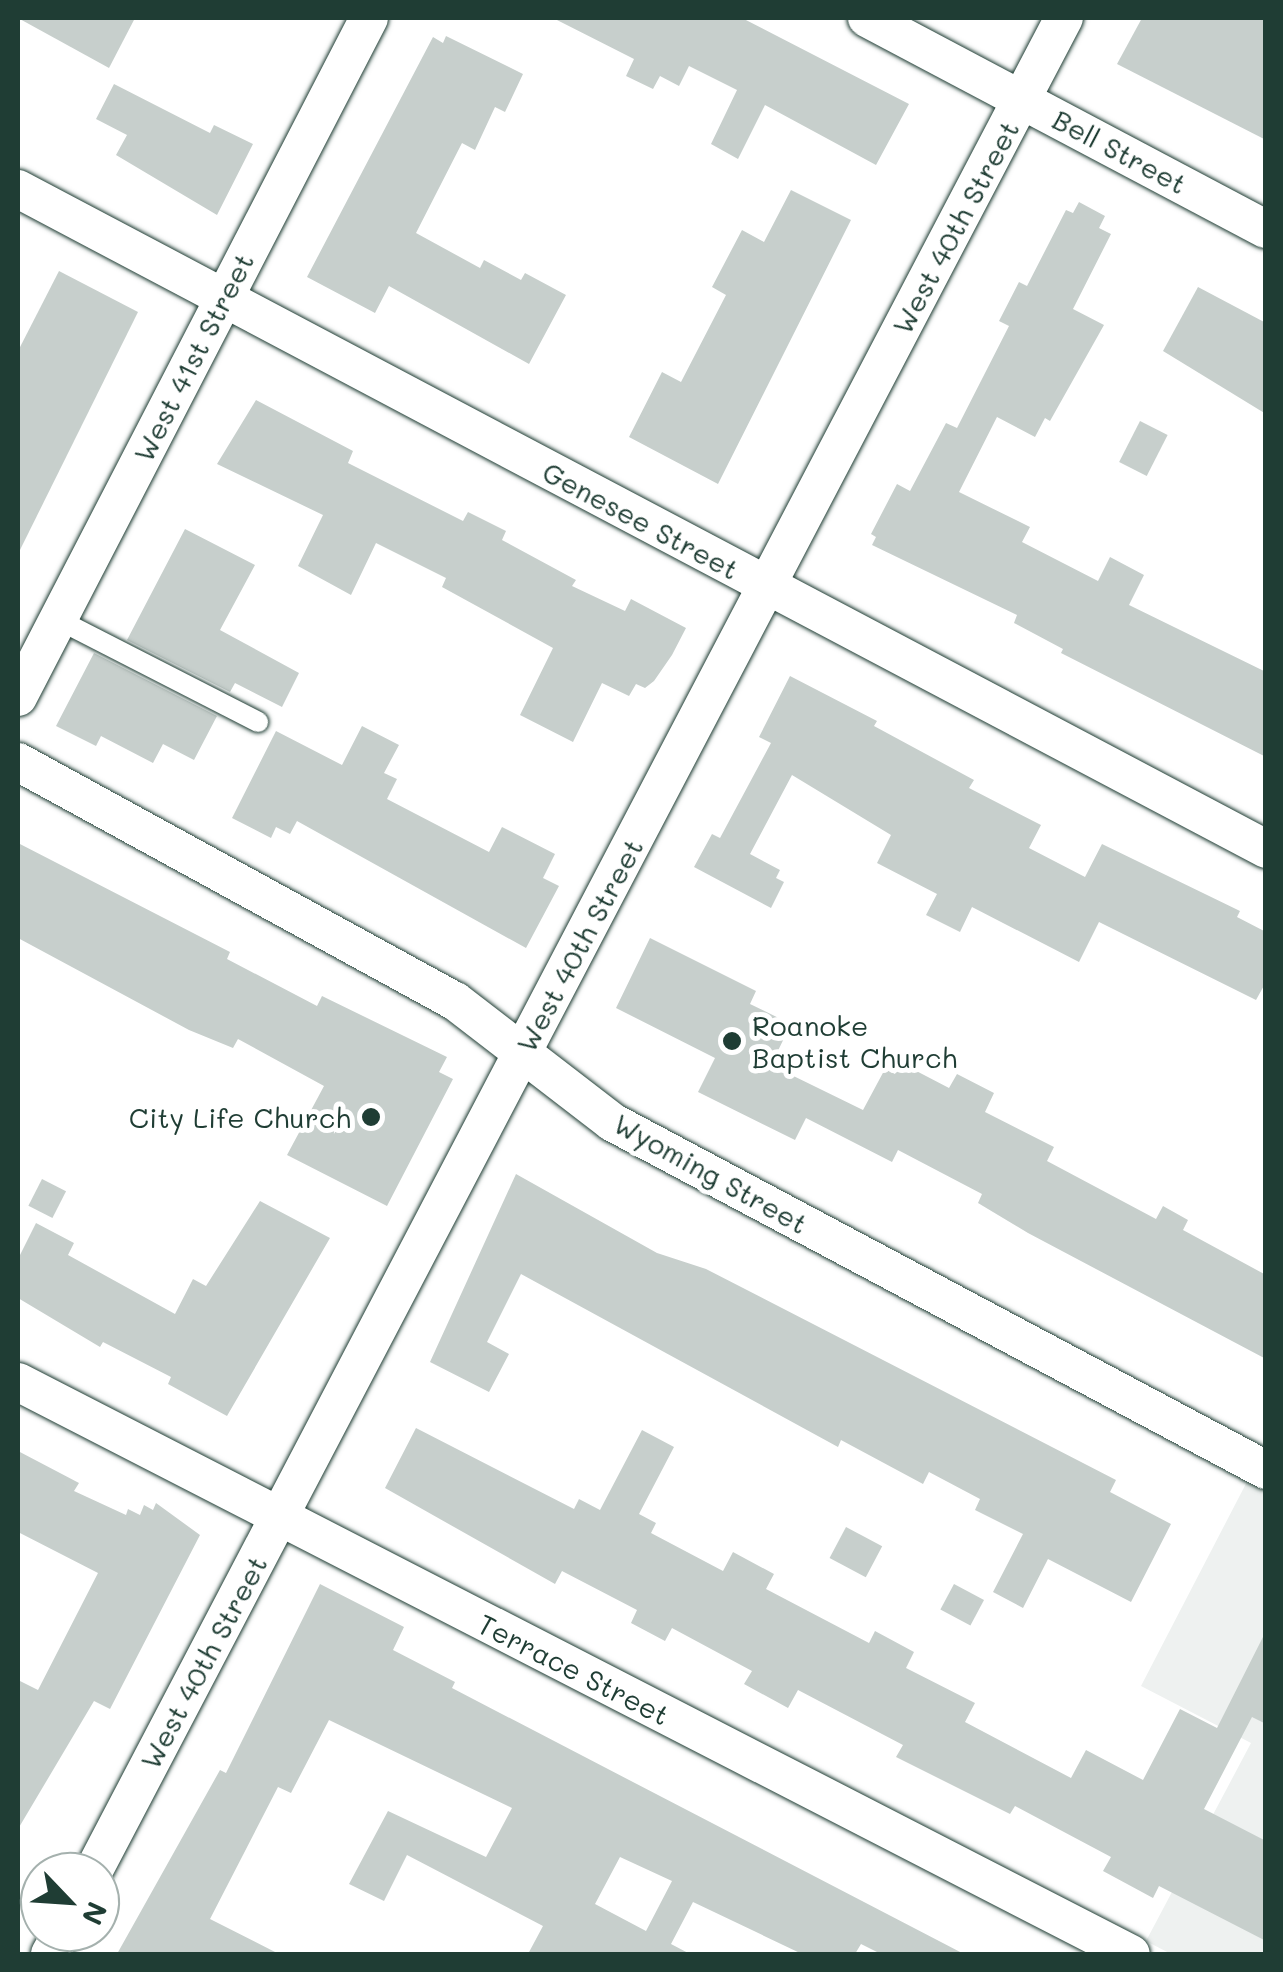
<!DOCTYPE html>
<style>
body{margin:0}
#map{position:relative;width:1283px;height:1972px;overflow:hidden;background:#fff;font-family:Mali,sans-serif}
div>[style]{position:absolute}
[style*='--x']{left:calc(var(--x)*1px);top:calc(var(--y)*1px);width:calc(var(--w)*1px);rotate:calc(var(--a)*1deg)}
.built>*{inset:0;background:#eef1f0}
.building>*{inset:0;background:#c7cfcc;transform-origin:0 0}
.roads{filter:drop-shadow(0 0 2px #1f3d34) drop-shadow(0 0 2px #1f3d34)}
.service>*{height:20px;margin:-10px;padding:0 10px;transform-origin:10px;border-radius:10px;background:#fff}
.minor>*{height:38px;margin:-19px;padding:0 19px;transform-origin:19px;border-radius:19px;background:#fff}
.dots>*{width:28px;height:28px;translate:-50% -50%;box-sizing:border-box;border:5px solid #fff;border-radius:50%}
span{translate:-50% -50%;white-space:nowrap;text-align:center;line-height:1.15;-webkit-text-stroke:10px #fff;paint-order:stroke}
.street-label{font-size:28px;color:#1f3d34}
.poi-label{font-size:28px;color:#1f3d34}
.left{translate:0 -50%;text-align:left}
.right{translate:-100% -50%;text-align:right}
.frame{position:absolute;inset:0;border:20px solid #1f3d34;pointer-events:none}
.north{position:absolute;left:20px;top:1852px;width:100px;height:100px;box-sizing:border-box;background:#fff;border:2px solid #a5b1ae;border-radius:50%;rotate:115deg;font-size:28px;font-weight:700;line-height:40px;text-align:center;color:#1f3d34}
.north::after{content:'';display:block;margin:auto;width:35px;height:45px;background:#1f3d34;clip-path:polygon(50% 0,100% 100%,50% 72%,0 100%)}
</style>
<div id="map">
<div class="built">
<div style="clip-path:polygon(1251px 1474px,1265px 1482px,1265px 1954px,1171px 1954px,1146px 1941px,1251px 1743px,1141px 1686px)"></div>
</div>
<div class="building">
<div style="clip-path:polygon(18px 18px,135px 18px,109px 68px)"></div>
<div style="clip-path:polygon(553px 18px,742px 18px,909px 104px,876px 165px,765px 105px,738px 159px,711px 144px,737px 90px,689px 66px,679px 86px,660px 76px,653px 89px,626px 76px,634px 59px)"></div>
<div style="clip-path:polygon(1142px 18px,1266px 18px,1266px 140px,1117px 64px)"></div>
<div style="clip-path:polygon(446px 36px,523px 74px,505px 112px,495px 107px,475px 150px,462px 143px,416px 233px,480px 268px,484px 260px,521px 280px,525px 273px,566px 295px,529px 364px,389px 286px,375px 313px,307px 277px,433px 37px,443px 43px)"></div>
<div style="clip-path:polygon(114px 84px,210px 133px,214px 125px,253px 144px,217px 215px,116px 155px,127px 135px,96px 119px)"></div>
<div style="clip-path:polygon(791px 190px,851px 220px,718px 484px,629px 437px,662px 372px,681px 382px,726px 295px,712px 287px,742px 230px,764px 242px)"></div>
<div style="clip-path:polygon(1079px 202px,1105px 216px,1099px 228px,1111px 234px,1073px 309px,1104px 325px,1050px 421px,1045px 418px,1035px 437px,997px 417px,959px 492px,1030px 527px,1022px 542px,1098px 581px,1110px 557px,1144px 575px,1129px 605px,1266px 672px,1266px 757px,1061px 653px,1063px 649px,1014px 623px,1017px 615px,872px 545px,876px 537px,871px 534px,897px 484px,910px 491px,946px 423px,957px 428px,1009px 326px,999px 321px,1019px 282px,1027px 286px,1066px 210px,1073px 213px)"></div>
<div style="clip-path:polygon(59px 271px,138px 312px,18px 554px,18px 351px)"></div>
<div style="clip-path:polygon(1198px 287px,1266px 323px,1266px 414px,1163px 351px)"></div>
<div style="clip-path:polygon(256px 400px,353px 451px,348px 463px,463px 521px,468px 512px,506px 531px,502px 540px,576px 580px,572px 586px,625px 611px,631px 599px,686px 628px,672px 655px,654px 681px,645px 688px,636px 684px,629px 696px,602px 683px,573px 742px,520px 715px,553px 648px,442px 587px,446px 578px,376px 543px,351px 595px,298px 566px,323px 515px,217px 464px)"></div>
<div style="left:1140px;top:421px;width:31px;height:46px;rotate:27deg"></div>
<div style="clip-path:polygon(185px 529px,255px 565px,220px 630px,299px 673px,282px 707px,235px 683px,230px 692px,127px 640px)"></div>
<div style="clip-path:polygon(94px 653px,217px 716px,194px 760px,163px 744px,153px 763px,101px 736px,96px 746px,56px 726px)"></div>
<div style="clip-path:polygon(790px 676px,877px 721px,874px 726px,974px 780px,969px 788px,1041px 825px,1029px 848px,1085px 877px,1102px 844px,1240px 911px,1237px 917px,1266px 932px,1266px 982px,1256px 1000px,1099px 922px,1079px 962px,972px 907px,960px 932px,926px 915px,937px 894px,877px 863px,891px 835px,792px 775px,750px 854px,780px 870px,776px 878px,784px 882px,771px 908px,694px 867px,712px 834px,720px 838px,771px 743px,759px 737px)"></div>
<div style="clip-path:polygon(362px 726px,399px 745px,384px 773px,397px 779px,387px 799px,489px 852px,502px 827px,555px 854px,543px 878px,559px 886px,526px 948px,297px 821px,290px 834px,276px 827px,271px 838px,232px 818px,276px 731px,342px 765px)"></div>
<div style="clip-path:polygon(18px 843px,230px 952px,227px 959px,317px 1006px,322px 996px,447px 1057px,439px 1072px,453px 1079px,387px 1206px,287px 1155px,324px 1086px,238px 1039px,233px 1048px,189px 1030px,18px 938px)"></div>
<div style="clip-path:polygon(650px 938px,756px 991px,750px 1004px,791px 1024px,771px 1065px,863px 1110px,885px 1069px,895px 1074px,901px 1063px,949px 1088px,957px 1074px,994px 1093px,985px 1112px,1054px 1147px,1047px 1161px,1156px 1219px,1163px 1206px,1188px 1220px,1183px 1230px,1266px 1275px,1266px 1359px,1028px 1233px,978px 1203px,982px 1194px,898px 1150px,892px 1162px,806px 1118px,795px 1140px,698px 1092px,715px 1058px,616px 1008px)"></div>
<div style="clip-path:polygon(516px 1174px,657px 1253px,706px 1269px,1116px 1480px,1110px 1492px,1171px 1524px,1131px 1602px,1048px 1559px,1023px 1608px,993px 1592px,1023px 1534px,975px 1510px,980px 1499px,929px 1472px,923px 1484px,841px 1440px,838px 1447px,521px 1274px,487px 1342px,509px 1354px,489px 1392px,430px 1362px)"></div>
<div style="left:42px;top:1179px;width:27px;height:30px;rotate:27deg"></div>
<div style="clip-path:polygon(260px 1201px,330px 1238px,227px 1416px,168px 1384px,171px 1377px,103px 1342px,100px 1347px,18px 1298px,18px 1259px,36px 1223px,74px 1243px,68px 1255px,175px 1314px,193px 1279px,206px 1286px)"></div>
<div style="clip-path:polygon(416px 1428px,574px 1509px,579px 1499px,600px 1510px,642px 1430px,674px 1447px,639px 1514px,656px 1523px,651px 1533px,723px 1571px,733px 1552px,774px 1574px,766px 1589px,869px 1643px,875px 1631px,914px 1652px,906px 1668px,975px 1703px,965px 1722px,1071px 1778px,1086px 1750px,1143px 1780px,1180px 1709px,1217px 1728px,1266px 1631px,1266px 1724px,1252px 1717px,1204px 1809px,1266px 1841px,1266px 1941px,1159px 1886px,1153px 1898px,1103px 1871px,1111px 1857px,1015px 1806px,1010px 1814px,896px 1757px,903px 1745px,798px 1690px,788px 1708px,744px 1684px,752px 1671px,672px 1628px,665px 1641px,631px 1623px,637px 1610px,562px 1571px,555px 1584px,385px 1488px)"></div>
<div style="clip-path:polygon(18px 1451px,79px 1483px,74px 1491px,126px 1515px,128px 1509px,140px 1515px,144px 1505px,153px 1510px,156px 1503px,200px 1535px,110px 1709px,94px 1701px,18px 1829px,18px 1680px,38px 1690px,98px 1573px,18px 1532px)"></div>
<div style="left:846px;top:1527px;width:41px;height:35px;rotate:28deg"></div>
<div style="clip-path:polygon(evenodd,320px 1584px,404px 1627px,393px 1650px,455px 1682px,452px 1688px,964px 1954px,881px 1954px,861px 1944px,855px 1954px,802px 1954px,693px 1902px,671px 1944px,690px 1954px,528px 1954px,543px 1926px,407px 1855px,384px 1901px,349px 1884px,388px 1811px,486px 1857px,512px 1808px,329px 1720px,291px 1793px,278px 1787px,210px 1919px,279px 1954px,117px 1954px,220px 1770px,226px 1773px,320px 1584px,620px 1857px,672px 1881px,646px 1931px,595px 1904px,620px 1857px)"></div>
<div style="left:954px;top:1584px;width:34px;height:29px;rotate:28deg"></div>
</div>
<div class="roads">
<div class="service">
<div style="--x:57;--y:619;--w:226;--a:27.1"></div>
</div>
<div class="minor">
<div style="--x:867;--y:18;--w:451;--a:27.9"></div>
<div style="--x:18;--y:189;--w:1412;--a:27.87"></div>
<div style="--x:18;--y:697;--w:764;--a:-62.66"></div>
<div style="--x:18;--y:762;--w:498;--a:28.7"></div>
<div style="--x:455;--y:1001;--w:198;--a:37.6"></div>
<div style="--x:612;--y:1122;--w:741;--a:28.02"></div>
<div style="--x:18;--y:1382;--w:1251;--a:27.2"></div>
<div style="--x:93;--y:1872;--w:2093;--a:-62.36"></div>
<div style="--x:50;--y:1954;--w:25;--a:-61"></div>
</div>
</div>
<div class="dots">
<div style="left:732px;top:1041px;background:#1f3d34"></div>
<div style="left:371px;top:1117px;background:#1f3d34"></div>
</div>
<div class="street-label">
<span style="left:1120px;top:151px;rotate:28deg">Bell Street</span>
<span style="left:955px;top:227px;rotate:-62deg">West 40th Street</span>
<span style="left:193px;top:357px;rotate:-63deg">West 41st Street</span>
<span style="left:641px;top:520px;rotate:28deg">Genesee Street</span>
<span style="left:579px;top:945px;rotate:-62deg">West 40th Street</span>
<span style="left:711px;top:1173px;rotate:29deg">Wyoming Street</span>
<span style="left:203px;top:1662px;rotate:-62deg">West 40th Street</span>
<span style="left:574px;top:1669px;rotate:27deg">Terrace Street</span>
</div>
<div class="poi-label">
<span class="left" style="left:752px;top:1041px">Roanoke<br>Baptist Church</span>
<span class="right" style="left:351px;top:1117px">City Life Church</span>
</div>
<div class="frame"></div>
<div class="north">N</div>
</div>
